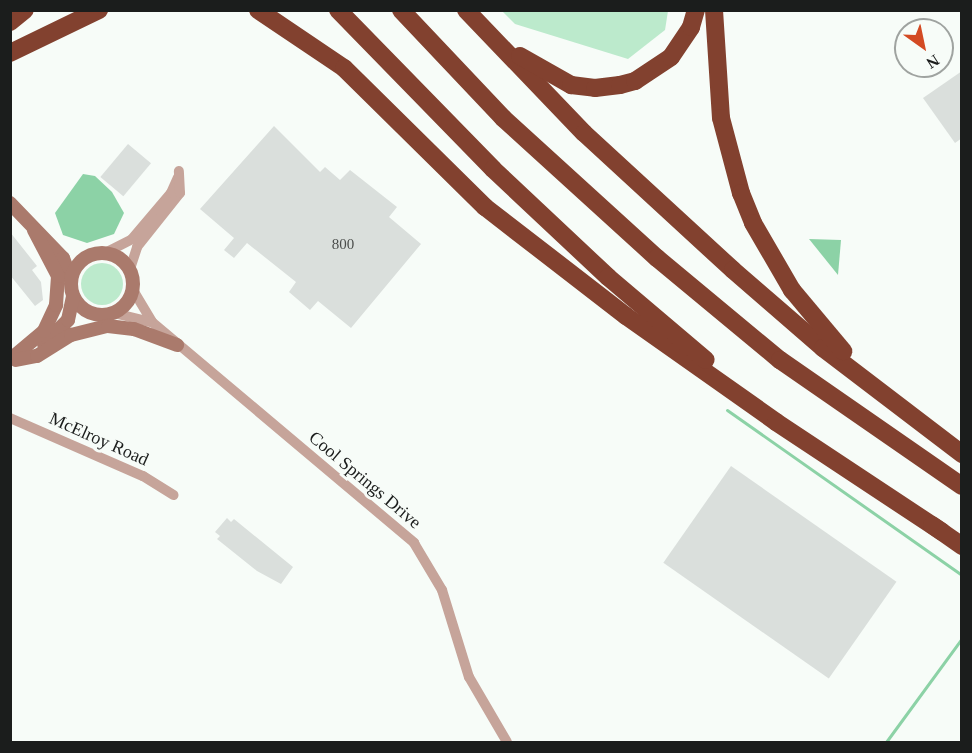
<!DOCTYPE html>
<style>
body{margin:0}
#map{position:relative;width:972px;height:753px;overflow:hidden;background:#f7fcf8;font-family:"Times New Roman",serif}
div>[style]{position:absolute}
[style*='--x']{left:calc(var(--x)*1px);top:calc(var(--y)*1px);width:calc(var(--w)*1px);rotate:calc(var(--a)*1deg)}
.green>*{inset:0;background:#bceacc}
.round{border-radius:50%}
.water>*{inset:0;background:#8cd2a6}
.stream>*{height:3px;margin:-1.5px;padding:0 1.5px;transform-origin:1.5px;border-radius:1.5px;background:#8cd2a6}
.building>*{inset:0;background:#dadfdc;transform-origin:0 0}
.street>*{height:10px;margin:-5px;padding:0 5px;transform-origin:5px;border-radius:5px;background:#c6a49a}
.secondary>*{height:14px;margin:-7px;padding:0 7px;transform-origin:7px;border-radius:7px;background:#aa7a6c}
.secondary>.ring{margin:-7px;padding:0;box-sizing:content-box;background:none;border:14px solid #aa7a6c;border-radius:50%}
.highway>*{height:18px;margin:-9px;padding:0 9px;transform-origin:9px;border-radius:9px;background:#82412f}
span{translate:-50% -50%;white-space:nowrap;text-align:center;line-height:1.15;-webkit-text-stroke:6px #f7fcf8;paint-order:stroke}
.number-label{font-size:15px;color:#4b4e4c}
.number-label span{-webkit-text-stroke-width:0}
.street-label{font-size:18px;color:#1b1d1c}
.frame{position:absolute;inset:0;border:12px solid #1b1d1c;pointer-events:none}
.north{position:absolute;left:894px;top:18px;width:60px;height:60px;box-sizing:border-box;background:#f7fcf8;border:2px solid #9fa3a0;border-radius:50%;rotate:147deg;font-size:16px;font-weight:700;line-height:24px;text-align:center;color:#1b1d1c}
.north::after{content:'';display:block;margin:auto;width:21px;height:27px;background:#d34a23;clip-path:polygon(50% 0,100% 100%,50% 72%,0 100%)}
</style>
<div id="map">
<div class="green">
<div style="clip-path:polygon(502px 11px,668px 11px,665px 30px,628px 59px,515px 24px)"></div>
<div class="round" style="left:81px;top:263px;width:42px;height:42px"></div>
</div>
<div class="water">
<div style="clip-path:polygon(83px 174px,95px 176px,112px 192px,124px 213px,114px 234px,87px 243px,63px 235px,55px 213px)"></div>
<div style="clip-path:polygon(809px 239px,841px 240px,838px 275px)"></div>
</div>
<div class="stream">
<div style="--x:727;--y:410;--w:287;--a:35.1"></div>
<div style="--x:886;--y:742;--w:129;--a:-53.8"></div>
</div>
<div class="building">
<div style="clip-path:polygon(962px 71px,962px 138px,955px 143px,923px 98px)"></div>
<div style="clip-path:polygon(274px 126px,320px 172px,325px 167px,340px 180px,350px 170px,397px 207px,389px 217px,421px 244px,351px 328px,318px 301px,310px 310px,289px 292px,296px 282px,247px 243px,234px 258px,224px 250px,234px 238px,200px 209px)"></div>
<div style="left:128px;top:144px;width:30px;height:43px;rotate:40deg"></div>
<div style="clip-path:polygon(10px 232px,37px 266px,32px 270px,41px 282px,43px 300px,35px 306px,10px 275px)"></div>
<div style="left:731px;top:466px;width:202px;height:118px;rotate:35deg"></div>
<div style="clip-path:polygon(227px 518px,231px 522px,234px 519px,293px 567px,281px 584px,257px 571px,217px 539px,220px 536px,215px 532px)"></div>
</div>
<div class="street">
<div style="--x:105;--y:253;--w:30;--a:-27"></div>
<div style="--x:132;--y:239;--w:60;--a:-49.7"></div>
<div style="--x:171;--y:193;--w:17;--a:-66"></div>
<div style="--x:130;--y:269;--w:23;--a:-72"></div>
<div style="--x:137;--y:247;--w:69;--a:-51.5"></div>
<div style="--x:180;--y:193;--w:22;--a:-93"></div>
<div style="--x:133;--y:290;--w:37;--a:59"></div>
<div style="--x:152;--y:322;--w:343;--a:40.1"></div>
<div style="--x:414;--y:543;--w:55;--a:59.2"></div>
<div style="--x:442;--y:590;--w:91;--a:72.8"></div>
<div style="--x:469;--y:677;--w:75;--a:59.7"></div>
<div style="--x:114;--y:313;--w:38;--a:14"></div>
<div style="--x:10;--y:418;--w:145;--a:23.6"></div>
<div style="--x:143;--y:476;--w:36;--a:32"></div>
</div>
<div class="secondary">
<div style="--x:10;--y:203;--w:76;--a:46.1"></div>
<div style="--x:63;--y:258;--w:23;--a:70"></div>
<div class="ring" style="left:71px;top:253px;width:48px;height:48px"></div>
<div style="--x:44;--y:344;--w:34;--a:-45"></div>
<div style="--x:68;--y:320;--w:24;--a:-78"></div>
<div style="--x:13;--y:357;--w:40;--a:-40"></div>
<div style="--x:44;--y:331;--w:29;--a:-65"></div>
<div style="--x:56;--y:305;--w:29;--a:-86"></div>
<div style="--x:58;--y:276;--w:52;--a:-117.6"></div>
<div style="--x:16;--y:360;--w:21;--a:-11"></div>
<div style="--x:37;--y:356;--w:40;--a:-32"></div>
<div style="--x:71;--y:335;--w:38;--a:-14"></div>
<div style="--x:108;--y:326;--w:26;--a:7"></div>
<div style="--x:134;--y:329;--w:46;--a:20.4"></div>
</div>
<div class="highway">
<div style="--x:258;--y:10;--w:104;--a:34"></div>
<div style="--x:344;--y:68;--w:198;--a:44.6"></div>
<div style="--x:485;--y:207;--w:178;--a:37.7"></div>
<div style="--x:626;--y:316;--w:184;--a:35.2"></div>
<div style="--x:776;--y:422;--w:199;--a:33.5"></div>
<div style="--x:338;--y:10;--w:222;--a:45.7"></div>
<div style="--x:493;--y:169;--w:158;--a:43.2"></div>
<div style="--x:608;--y:277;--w:128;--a:40.3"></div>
<div style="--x:401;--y:10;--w:149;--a:46.6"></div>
<div style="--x:503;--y:118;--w:208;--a:42.3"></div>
<div style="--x:657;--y:258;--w:160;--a:39.7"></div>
<div style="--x:780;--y:360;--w:221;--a:34.7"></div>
<div style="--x:466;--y:10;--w:170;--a:46.2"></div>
<div style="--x:584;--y:133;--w:202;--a:42.6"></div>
<div style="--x:733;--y:270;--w:119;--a:40.9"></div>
<div style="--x:823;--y:348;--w:175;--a:37.3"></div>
<div style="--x:714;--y:10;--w:108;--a:86.3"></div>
<div style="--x:721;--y:118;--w:78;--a:75.1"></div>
<div style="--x:741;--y:193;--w:32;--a:68"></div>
<div style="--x:753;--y:223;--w:78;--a:59.8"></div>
<div style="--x:792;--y:290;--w:80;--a:50.1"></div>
<div style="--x:10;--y:22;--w:19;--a:-39"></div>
<div style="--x:10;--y:53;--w:99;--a:-25.8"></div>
<div style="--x:520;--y:56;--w:59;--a:29.6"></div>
<div style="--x:571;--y:85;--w:24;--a:7"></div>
<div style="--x:595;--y:88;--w:25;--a:-7"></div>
<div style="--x:620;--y:85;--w:16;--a:-15"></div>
<div style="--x:635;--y:81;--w:43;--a:-33.7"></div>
<div style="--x:671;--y:57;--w:36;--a:-56"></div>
<div style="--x:691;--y:27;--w:18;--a:-74"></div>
<div style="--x:932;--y:525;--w:37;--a:35"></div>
</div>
<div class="number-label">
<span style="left:343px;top:245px">800</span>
</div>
<div class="street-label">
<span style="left:99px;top:439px;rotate:24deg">McElroy Road</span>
<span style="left:365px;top:480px;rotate:40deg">Cool Springs Drive</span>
</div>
<div class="frame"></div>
<div class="north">N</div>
</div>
